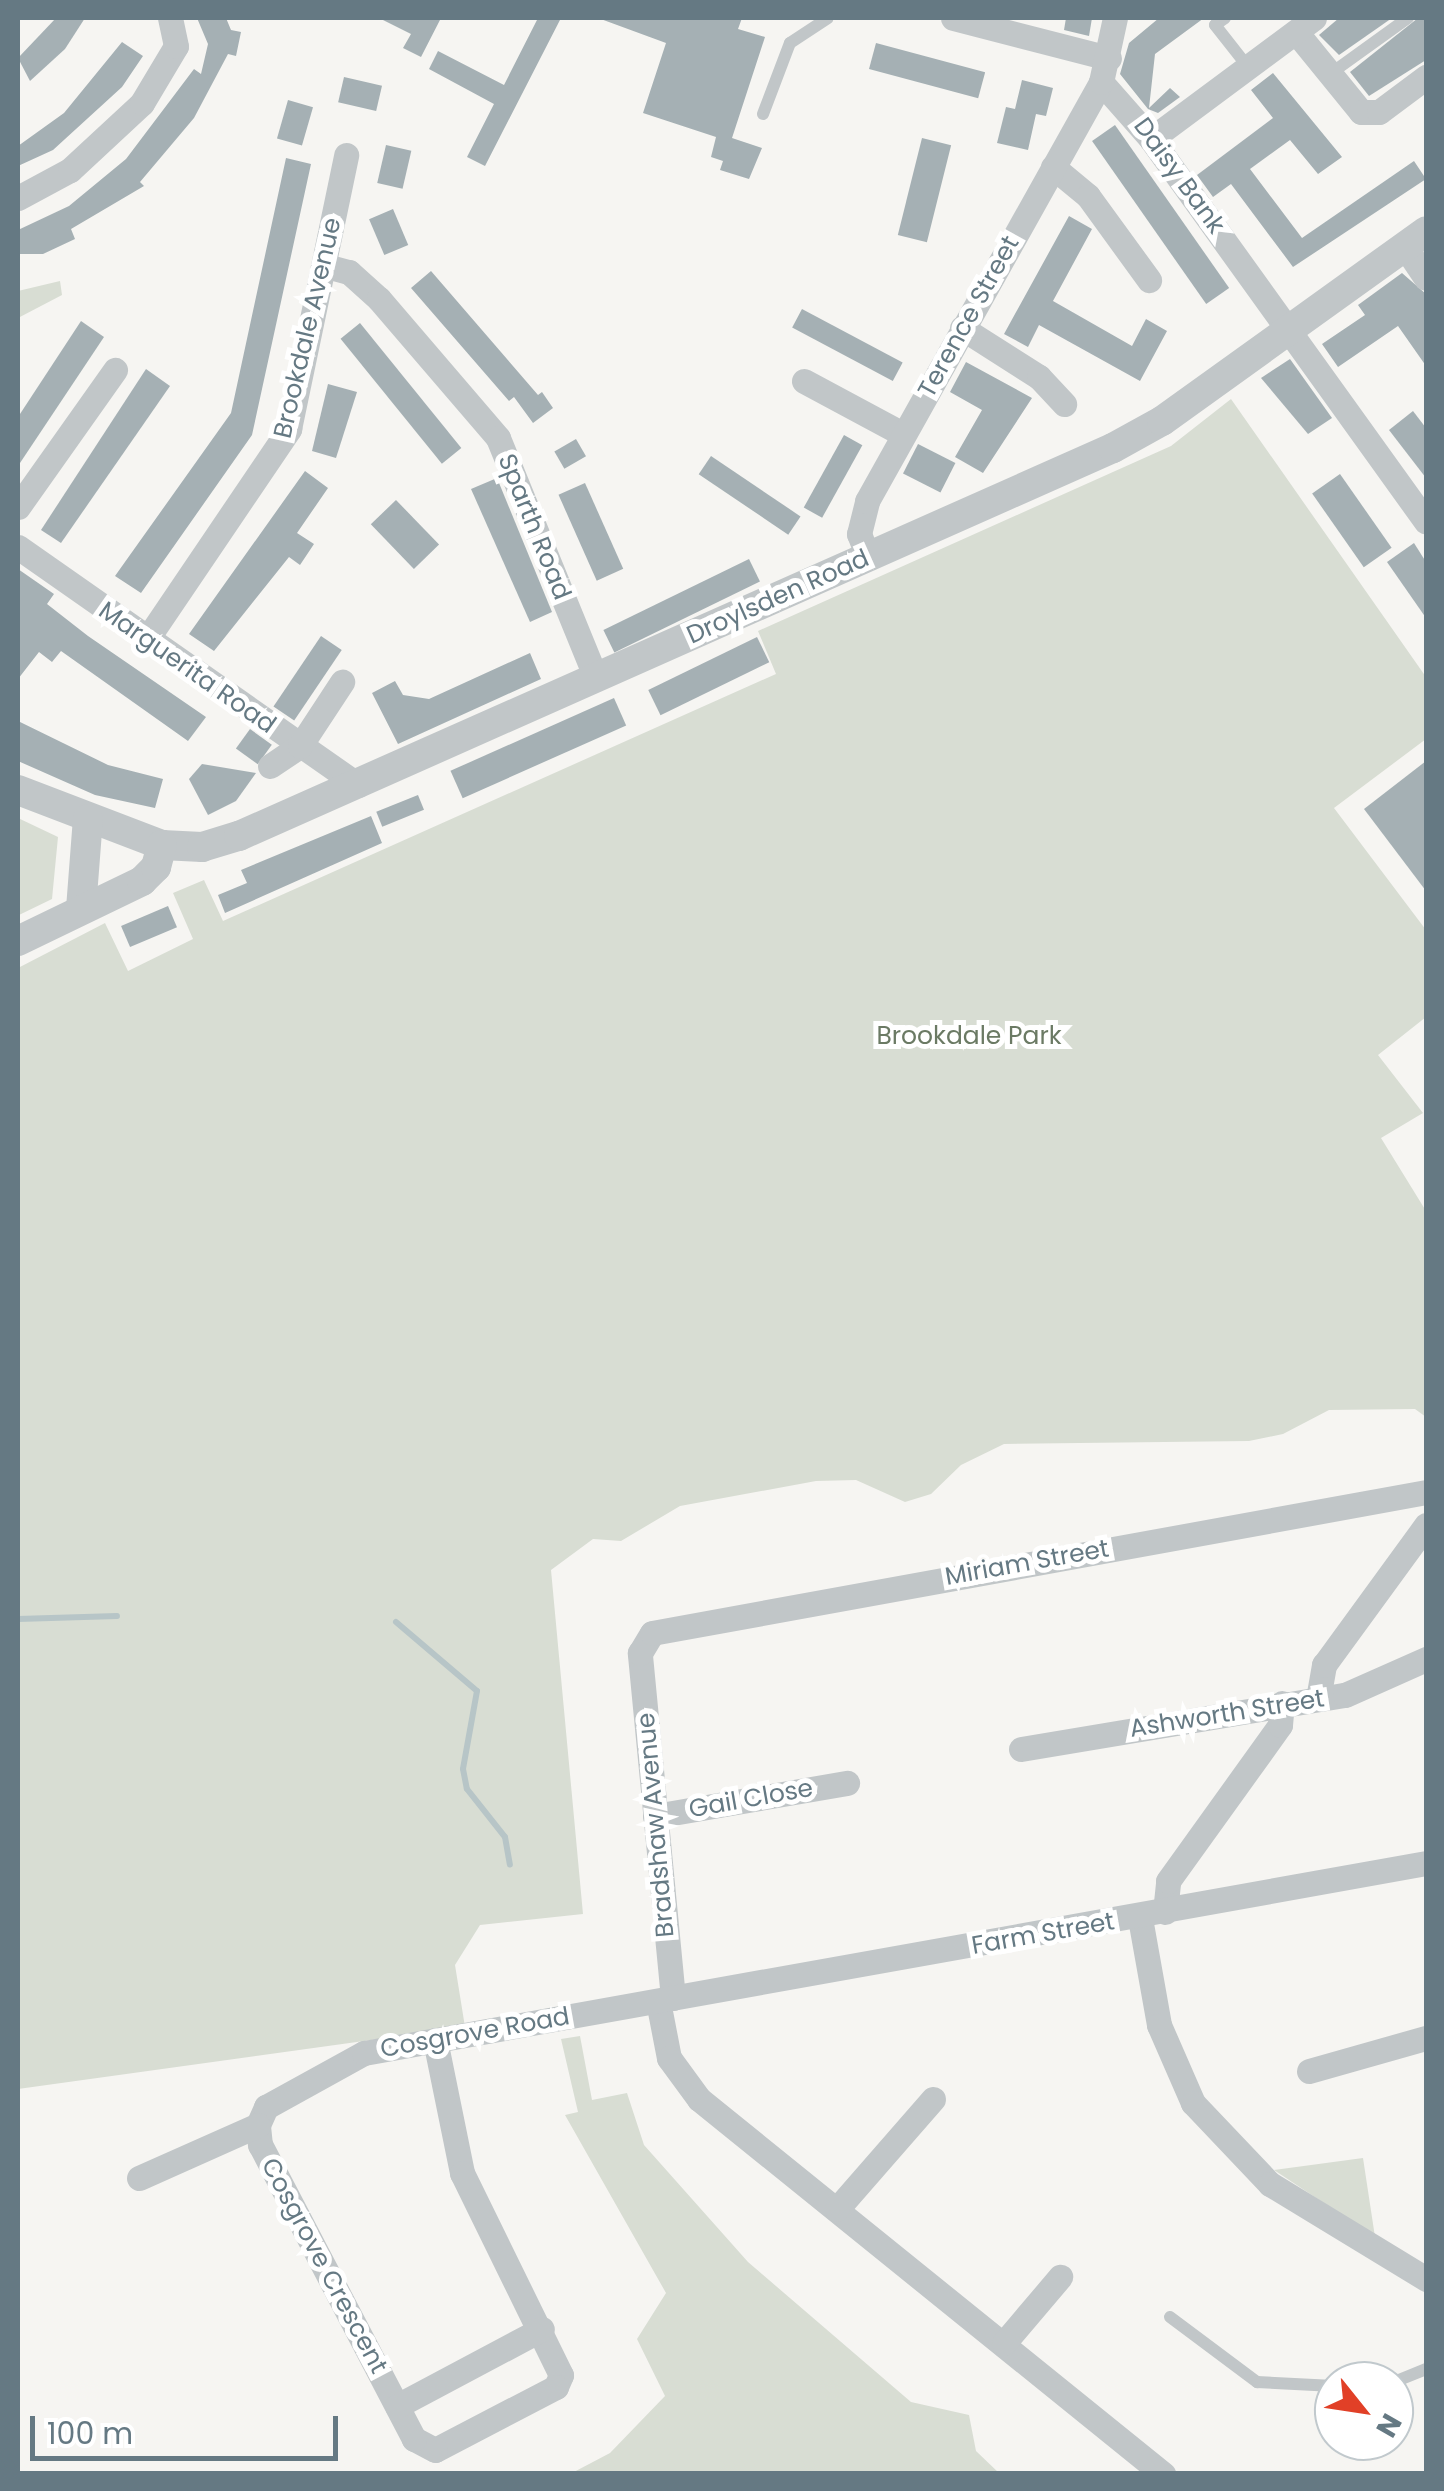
<!DOCTYPE html>
<style>
body{margin:0}
#map{position:relative;width:1444px;height:2491px;overflow:hidden;background:#f6f5f2;font-family:Poppins,sans-serif}
div>[style]{position:absolute}
[style*='--x']{left:calc(var(--x)*1px);top:calc(var(--y)*1px);width:calc(var(--w)*1px);rotate:calc(var(--a)*1deg)}
.green>*{inset:0;background:#d8ddd3}
.stream>*{height:6px;margin:-3px;padding:0 3px;transform-origin:3px;border-radius:3px;background:#b7c5c7}
.building>*{inset:0;background:#a5b0b4;transform-origin:0 0}
.service>*{height:12px;margin:-6px;padding:0 6px;transform-origin:6px;border-radius:6px;background:#c1c6c8}
.minor>*{height:25px;margin:-12.5px;padding:0 12.5px;transform-origin:12.5px;border-radius:12.5px;background:#c1c6c8}
.tertiary>*{height:30px;margin:-15px;padding:0 15px;transform-origin:15px;border-radius:15px;background:#c1c6c8}
span{translate:-50% -50%;white-space:nowrap;text-align:center;line-height:1.15;-webkit-text-stroke:10px #fff;paint-order:stroke}
.street-label{font-size:25px;color:#657983}
.park-label{font-size:25px;color:#6b7a64}
.frame{position:absolute;inset:0;border:20px solid #657983;pointer-events:none}
.north{position:absolute;left:1314px;top:2361px;width:100px;height:100px;box-sizing:border-box;background:#fff;border:2px solid #c1c9cd;border-radius:50%;rotate:120deg;font-size:28px;font-weight:700;line-height:40px;text-align:center;color:#657983}
.north::after{content:'';display:block;margin:auto;width:35px;height:45px;background:#e14027;clip-path:polygon(50% 0,100% 100%,50% 72%,0 100%)}
.scale{position:absolute;left:30px;top:2416px;width:308px;height:45px;box-sizing:border-box;border:5px solid #657983;border-top:0;padding-left:12px;font-size:30px;line-height:35px;white-space:nowrap;color:#657983;-webkit-text-stroke:8px #fff;paint-order:stroke}
</style>
<div id="map">
<div class="green">
<div style="clip-path:polygon(60px 281px,62px 295px,18px 318px,18px 291px)"></div>
<div style="clip-path:polygon(1231px 399px,1426px 677px,1426px 739px,1334px 808px,1426px 930px,1426px 1017px,1378px 1055px,1423px 1113px,1381px 1138px,1426px 1211px,1426px 1417px,1415px 1409px,1329px 1410px,1283px 1434px,1249px 1441px,1004px 1444px,961px 1465px,931px 1494px,905px 1502px,856px 1480px,816px 1481px,680px 1506px,621px 1541px,593px 1539px,551px 1570px,583px 1914px,480px 1925px,455px 1965px,465px 2027px,18px 2089px,18px 968px,105px 923px,128px 971px,193px 939px,173px 893px,204px 880px,223px 921px,776px 674px,758px 631px,1171px 446px)"></div>
<div style="clip-path:polygon(18px 818px,58px 837px,52px 899px,19px 915px)"></div>
<div style="clip-path:polygon(580px 2036px,592px 2100px,627px 2093px,644px 2145px,748px 2262px,911px 2402px,969px 2415px,976px 2451px,999px 2473px,572px 2473px,610px 2453px,665px 2396px,637px 2339px,666px 2293px,565px 2115px,578px 2112px,561px 2039px)"></div>
<div style="clip-path:polygon(1363px 2158px,1375px 2237px,1274px 2170px)"></div>
</div>
<div class="stream">
<div style="--x:18;--y:1619;--w:99;--a:-1.7"></div>
<div style="--x:396;--y:1622;--w:106;--a:40.4"></div>
<div style="--x:477;--y:1691;--w:79;--a:100.2"></div>
<div style="--x:463;--y:1769;--w:20;--a:79"></div>
<div style="--x:467;--y:1789;--w:61;--a:51.6"></div>
<div style="--x:505;--y:1837;--w:28;--a:80"></div>
</div>
<div class="building">
<div style="clip-path:polygon(56px 18px,85px 18px,65px 49px,30px 81px,18px 58px)"></div>
<div style="clip-path:polygon(197px 18px,226px 18px,231px 30px,241px 32px,236px 56px,228px 54px,194px 118px,140px 182px,144px 186px,71px 229px,75px 239px,43px 254px,18px 254px,18px 230px,69px 206px,126px 159px,194px 69px,201px 74px,208px 44px)"></div>
<div style="clip-path:polygon(379px 18px,441px 18px,421px 57px,403px 48px,411px 34px)"></div>
<div style="clip-path:polygon(538px 18px,561px 18px,485px 166px,467px 157px,494px 104px,429px 69px,438px 51px,504px 85px)"></div>
<div style="clip-path:polygon(598px 18px,742px 18px,738px 29px,765px 37px,732px 138px,762px 148px,749px 179px,720px 170px,723px 161px,711px 157px,716px 137px,643px 113px,666px 43px)"></div>
<div style="clip-path:polygon(1066px 18px,1092px 18px,1089px 36px,1064px 30px)"></div>
<div style="clip-path:polygon(1159px 18px,1204px 18px,1155px 54px,1149px 108px,1170px 88px,1180px 97px,1158px 113px,1148px 109px,1120px 74px,1129px 43px)"></div>
<div style="clip-path:polygon(1339px 18px,1392px 18px,1339px 55px,1319px 35px)"></div>
<div style="clip-path:polygon(1418px 18px,1426px 18px,1426px 60px,1369px 96px,1350px 72px)"></div>
<div style="clip-path:polygon(122px 42px,143px 56px,122px 87px,53px 150px,18px 166px,18px 146px,64px 113px)"></div>
<div style="left:876px;top:43px;width:113px;height:27px;rotate:15deg"></div>
<div style="clip-path:polygon(1273px 73px,1342px 157px,1318px 174px,1290px 140px,1250px 169px,1302px 238px,1414px 161px,1426px 179px,1293px 267px,1231px 184px,1213px 197px,1197px 175px,1273px 118px,1251px 90px)"></div>
<div style="left:344px;top:77px;width:39px;height:26px;rotate:13deg"></div>
<div style="clip-path:polygon(1022px 80px,1053px 88px,1046px 116px,1036px 114px,1028px 150px,997px 143px,1006px 107px,1015px 109px)"></div>
<div style="left:288px;top:100px;width:26px;height:40px;rotate:16deg"></div>
<div style="left:1115px;top:125px;width:199px;height:28px;rotate:55deg"></div>
<div style="left:922px;top:138px;width:30px;height:100px;rotate:14deg"></div>
<div style="left:386px;top:145px;width:26px;height:39px;rotate:13deg"></div>
<div style="clip-path:polygon(286px 158px,311px 164px,252px 435px,141px 593px,115px 576px,231px 413px)"></div>
<div style="left:393px;top:209px;width:39px;height:26px;rotate:67deg"></div>
<div style="clip-path:polygon(1069px 216px,1092px 229px,1053px 301px,1132px 346px,1146px 319px,1167px 331px,1140px 381px,1039px 325px,1028px 347px,1004px 334px)"></div>
<div style="clip-path:polygon(431px 271px,538px 395px,542px 392px,553px 408px,533px 423px,514px 397px,509px 401px,411px 288px)"></div>
<div style="clip-path:polygon(1402px 273px,1426px 294px,1426px 366px,1398px 326px,1338px 367px,1322px 344px,1365px 315px,1358px 305px)"></div>
<div style="left:802px;top:309px;width:114px;height:21px;rotate:28deg"></div>
<div style="clip-path:polygon(81px 321px,104px 337px,18px 466px,18px 417px)"></div>
<div style="left:360px;top:323px;width:161px;height:25px;rotate:51deg"></div>
<div style="clip-path:polygon(1290px 359px,1332px 418px,1308px 434px,1261px 378px)"></div>
<div style="clip-path:polygon(966px 362px,1032px 398px,983px 473px,955px 457px,982px 410px,950px 392px)"></div>
<div style="clip-path:polygon(146px 369px,170px 386px,61px 543px,41px 530px)"></div>
<div style="clip-path:polygon(328px 384px,357px 392px,336px 458px,312px 451px)"></div>
<div style="clip-path:polygon(1413px 411px,1426px 428px,1426px 478px,1389px 430px)"></div>
<div style="left:844px;top:435px;width:21px;height:83px;rotate:29deg"></div>
<div style="left:576px;top:439px;width:20px;height:25px;rotate:60deg"></div>
<div style="left:918px;top:444px;width:42px;height:33px;rotate:27deg"></div>
<div style="left:711px;top:456px;width:108px;height:22px;rotate:34deg"></div>
<div style="clip-path:polygon(305px 471px,328px 488px,297px 533px,314px 544px,300px 565px,289px 557px,214px 651px,189px 634px)"></div>
<div style="left:1340px;top:474px;width:90px;height:34px;rotate:55deg"></div>
<div style="clip-path:polygon(497px 478px,552px 612px,530px 622px,471px 489px)"></div>
<div style="left:585px;top:483px;width:94px;height:29px;rotate:66deg"></div>
<div style="left:396px;top:500px;width:62px;height:35px;rotate:46deg"></div>
<div style="clip-path:polygon(1414px 543px,1426px 562px,1426px 618px,1387px 562px)"></div>
<div style="left:749px;top:559px;width:25px;height:162px;rotate:64deg"></div>
<div style="clip-path:polygon(18px 569px,54px 594px,47px 604px,88px 636px,206px 717px,188px 741px,61px 651px,52px 662px,39px 652px,18px 679px)"></div>
<div style="left:321px;top:636px;width:25px;height:85px;rotate:34deg"></div>
<div style="left:757px;top:637px;width:28px;height:121px;rotate:64deg"></div>
<div style="clip-path:polygon(530px 653px,541px 679px,398px 744px,372px 693px,395px 681px,403px 695px,429px 699px)"></div>
<div style="left:614px;top:698px;width:30px;height:179px;rotate:66deg"></div>
<div style="clip-path:polygon(18px 721px,108px 765px,163px 779px,155px 808px,95px 795px,18px 761px)"></div>
<div style="left:250px;top:729px;width:27px;height:24px;rotate:36deg"></div>
<div style="clip-path:polygon(1426px 761px,1426px 891px,1364px 809px)"></div>
<div style="clip-path:polygon(202px 764px,256px 773px,236px 801px,208px 815px,189px 779px)"></div>
<div style="left:418px;top:795px;width:16px;height:45px;rotate:68deg"></div>
<div style="clip-path:polygon(371px 816px,382px 843px,225px 913px,218px 895px,247px 883px,241px 870px)"></div>
<div style="left:168px;top:906px;width:23px;height:51px;rotate:67deg"></div>
</div>
<div class="service">
<div style="--x:1225;--y:18;--w:12;--a:145"></div>
<div style="--x:1215;--y:25;--w:53;--a:51.8"></div>
<div style="--x:1330;--y:74;--w:96;--a:-35.7"></div>
<div style="--x:763;--y:114;--w:76;--a:-69.2"></div>
<div style="--x:790;--y:43;--w:45;--a:-33.3"></div>
<div style="--x:1170;--y:2317;--w:109;--a:36.8"></div>
<div style="--x:1257;--y:2382;--w:77;--a:3"></div>
<div style="--x:1394;--y:2382;--w:35;--a:-22"></div>
</div>
<div class="minor">
<div style="--x:953;--y:18;--w:161;--a:14.4"></div>
<div style="--x:1296;--y:32;--w:103;--a:50.9"></div>
<div style="--x:1361;--y:112;--w:18;--a:0"></div>
<div style="--x:1379;--y:112;--w:59;--a:-36.7"></div>
<div style="--x:1101;--y:82;--w:76;--a:48.7"></div>
<div style="--x:1151;--y:139;--w:471;--a:54.3"></div>
<div style="--x:1151;--y:139;--w:203;--a:-36.6"></div>
<div style="--x:1053;--y:167;--w:45;--a:39.6"></div>
<div style="--x:1088;--y:196;--w:104;--a:54"></div>
<div style="--x:18;--y:198;--w:59;--a:-28.3"></div>
<div style="--x:70;--y:170;--w:98;--a:-42.9"></div>
<div style="--x:142;--y:103;--w:66;--a:-59.2"></div>
<div style="--x:176;--y:46;--w:29;--a:-102"></div>
<div style="--x:1405;--y:247;--w:37;--a:56"></div>
<div style="--x:326;--y:266;--w:24;--a:15"></div>
<div style="--x:349;--y:272;--w:40;--a:42"></div>
<div style="--x:379;--y:299;--w:183;--a:49.4"></div>
<div style="--x:498;--y:438;--w:259;--a:67.8"></div>
<div style="--x:962;--y:328;--w:91;--a:32.5"></div>
<div style="--x:1039;--y:377;--w:37;--a:47"></div>
<div style="--x:804;--y:381;--w:112;--a:28.2"></div>
<div style="--x:18;--y:507;--w:168;--a:-54.7"></div>
<div style="--x:18;--y:547;--w:415;--a:35"></div>
<div style="--x:868;--y:557;--w:25;--a:-111"></div>
<div style="--x:859;--y:534;--w:34;--a:-76"></div>
<div style="--x:867;--y:501;--w:480;--a:-60.8"></div>
<div style="--x:1101;--y:82;--w:66;--a:-77.7"></div>
<div style="--x:147;--y:639;--w:254;--a:-55.9"></div>
<div style="--x:289;--y:429;--w:280;--a:-78.2"></div>
<div style="--x:270;--y:766;--w:36;--a:-34"></div>
<div style="--x:300;--y:746;--w:77;--a:-56.7"></div>
<div style="--x:1318;--y:1699;--w:35;--a:-80"></div>
<div style="--x:1324;--y:1665;--w:173;--a:-53.9"></div>
<div style="--x:1021;--y:1749;--w:328;--a:-9.5"></div>
<div style="--x:1345;--y:1695;--w:89;--a:-24"></div>
<div style="--x:655;--y:1816;--w:195;--a:-9.8"></div>
<div style="--x:1165;--y:1912;--w:31;--a:-84"></div>
<div style="--x:1168;--y:1881;--w:192;--a:-54.3"></div>
<div style="--x:1280;--y:1725;--w:22;--a:-85"></div>
<div style="--x:1140;--y:1918;--w:109;--a:79.9"></div>
<div style="--x:1159;--y:2025;--w:85;--a:66.4"></div>
<div style="--x:1193;--y:2103;--w:112;--a:46.5"></div>
<div style="--x:1270;--y:2184;--w:183;--a:31.3"></div>
<div style="--x:673;--y:1998;--w:347;--a:-95.5"></div>
<div style="--x:640;--y:1653;--w:23;--a:-59"></div>
<div style="--x:652;--y:1633;--w:787;--a:-10.32"></div>
<div style="--x:658;--y:2001;--w:58;--a:79.1"></div>
<div style="--x:669;--y:2058;--w:51;--a:53.8"></div>
<div style="--x:699;--y:2099;--w:597;--a:38.94"></div>
<div style="--x:435;--y:2040;--w:136;--a:78.5"></div>
<div style="--x:462;--y:2173;--w:225;--a:63.9"></div>
<div style="--x:561;--y:2375;--w:13;--a:113"></div>
<div style="--x:556;--y:2387;--w:136;--a:152.5"></div>
<div style="--x:435;--y:2450;--w:24;--a:-152"></div>
<div style="--x:414;--y:2439;--w:332;--a:-117.6"></div>
<div style="--x:260;--y:2145;--w:20;--a:-96"></div>
<div style="--x:258;--y:2125;--w:20;--a:-66"></div>
<div style="--x:266;--y:2107;--w:112;--a:-28.9"></div>
<div style="--x:364;--y:2053;--w:1079;--a:-10.14"></div>
<div style="--x:1309;--y:2071;--w:122;--a:-15.8"></div>
<div style="--x:139;--y:2178;--w:130;--a:-24"></div>
<div style="--x:837;--y:2209;--w:146;--a:-48.9"></div>
<div style="--x:1004;--y:2343;--w:87;--a:-49.7"></div>
<div style="--x:397;--y:2406;--w:164;--a:-28"></div>
</div>
<div class="tertiary">
<div style="--x:18;--y:790;--w:154;--a:20.9"></div>
<div style="--x:162;--y:845;--w:40;--a:2.9"></div>
<div style="--x:202;--y:847;--w:39;--a:-17"></div>
<div style="--x:239;--y:836;--w:956;--a:-23.94"></div>
<div style="--x:1113;--y:448;--w:56;--a:-28.9"></div>
<div style="--x:1162;--y:421;--w:325;--a:-35.7"></div>
<div style="--x:81;--y:909;--w:90;--a:-85.6"></div>
<div style="--x:18;--y:941;--w:138;--a:-25.8"></div>
<div style="--x:142;--y:881;--w:20;--a:-45"></div>
<div style="--x:156;--y:867;--w:23;--a:-75"></div>
</div>
<div class="street-label">
<span style="left:1179px;top:176px;rotate:54deg">Daisy Bank</span>
<span style="left:969px;top:317px;rotate:-61deg">Terence Street</span>
<span style="left:308px;top:328px;rotate:-77deg">Brookdale Avenue</span>
<span style="left:534px;top:527px;rotate:68deg">Sparth Road</span>
<span style="left:778px;top:597px;rotate:-24deg">Droylsden Road</span>
<span style="left:187px;top:668px;rotate:35deg">Marguerita Road</span>
<span style="left:1027px;top:1563px;rotate:-10deg">Miriam Street</span>
<span style="left:1227px;top:1714px;rotate:-9deg">Ashworth Street</span>
<span style="left:751px;top:1799px;rotate:-10deg">Gail Close</span>
<span style="left:656px;top:1825px;rotate:-95deg">Bradshaw Avenue</span>
<span style="left:1043px;top:1934px;rotate:-10deg">Farm Street</span>
<span style="left:475px;top:2033px;rotate:-10deg">Cosgrove Road</span>
<span style="left:324px;top:2266px;rotate:62deg">Cosgrove Crescent</span>
</div>
<div class="park-label">
<span style="left:969px;top:1036px">Brookdale Park</span>
</div>
<div class="frame"></div>
<div class="north">N</div>
<div class="scale">100 m</div>
</div>
